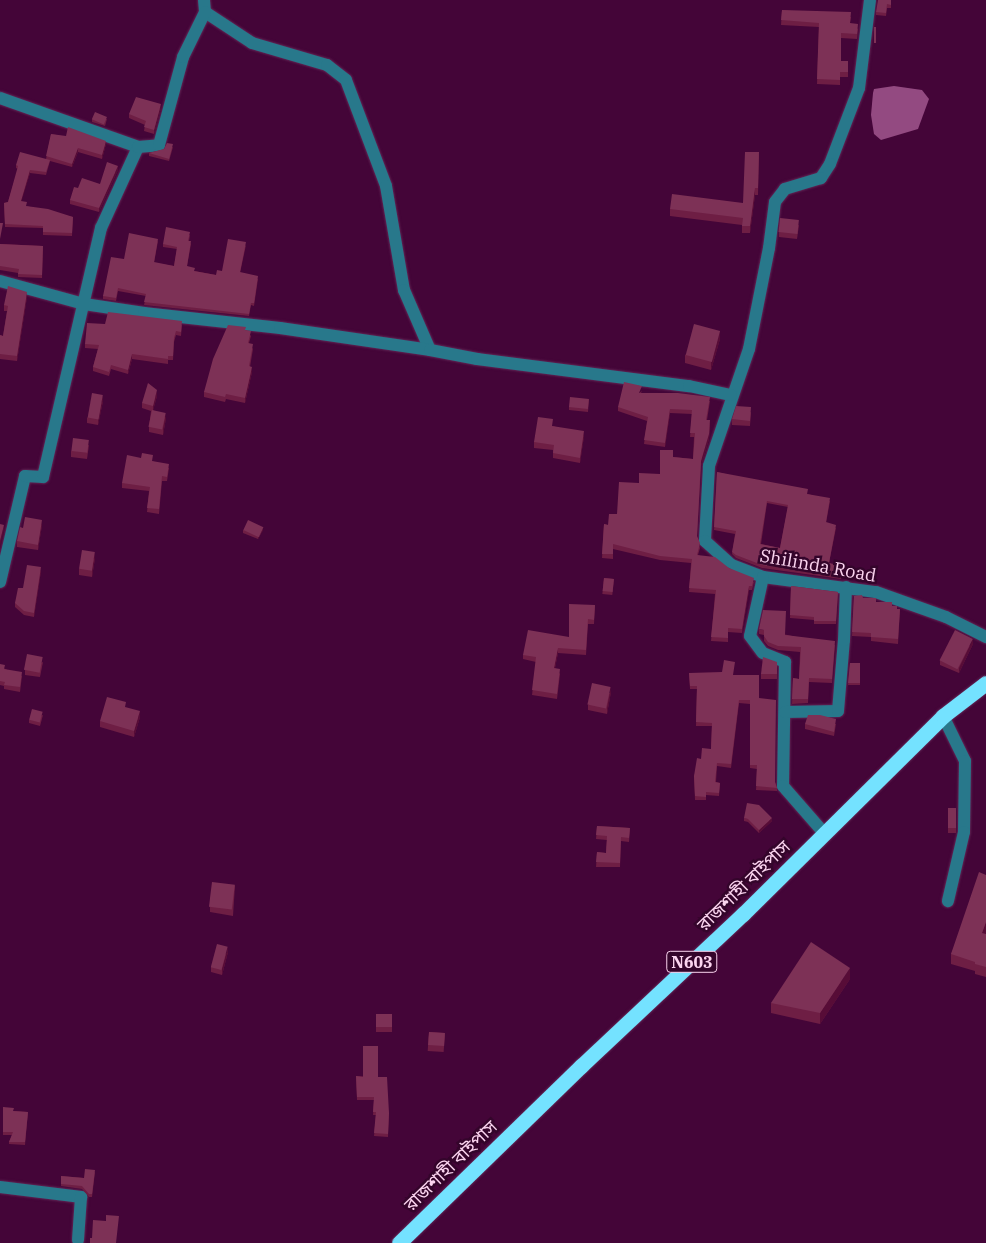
<!DOCTYPE html>
<meta charset="utf-8">
<style>
body{margin:0}
#map{position:relative;width:986px;height:1243px;overflow:hidden;background:#440538;font-family:"IBM Plex Serif","Noto Sans Bengali",serif}
div>[style]{position:absolute}
[style*='--x']{left:calc(var(--x)*1px);top:calc(var(--y)*1px);width:calc(var(--w)*1px);rotate:calc(var(--a)*1deg)}
.water>*{inset:0;background:#934a81}
.roads{filter:drop-shadow(0 0 1px #612655) drop-shadow(0 0 1px #612655)}
.minor>*{height:12px;margin:-6px;padding:0 6px;transform-origin:6px;border-radius:6px;background:#28788b}
.highway>*{height:15px;margin:-7.5px;padding:0 7.5px;transform-origin:7.5px;border-radius:7.5px;background:#74e2ff}
.wall>*{inset:0;background:#6e1e44;transform-origin:0 0}
.shaded-wall>*{inset:0;background:#570c37}
.building>*{inset:0;background:#7d3156;transform-origin:0 0}
span{translate:-50% -50%;white-space:nowrap;text-align:center;line-height:1.15;-webkit-text-stroke:5px #34052b;paint-order:stroke}
.shield-label span{padding:1px 4px;background:#34052b;border:1px solid;border-radius:4px;-webkit-text-stroke-width:0}
.shield-label{font-size:16px;color:#fcd5f0;font-weight:700}
.street-label{font-size:18px;color:#fcd5f0}
</style>
<div id="map">
<div class="water">
<div style="clip-path:polygon(894px 86px,922px 90px,929px 99px,918px 129px,881px 140px,874px 134px,871px 115px,873px 93px,874px 89px)"></div>
</div>
<div class="roads">
<div class="minor">
<div style="--x:204;--y:0;--w:12;--a:85"></div>
<div style="--x:205;--y:12;--w:56;--a:33.4"></div>
<div style="--x:252;--y:43;--w:78;--a:16.3"></div>
<div style="--x:327;--y:65;--w:24;--a:38"></div>
<div style="--x:346;--y:80;--w:113;--a:69.3"></div>
<div style="--x:386;--y:186;--w:106;--a:80.2"></div>
<div style="--x:404;--y:290;--w:65;--a:66.6"></div>
<div style="--x:870;--y:0;--w:89;--a:97.1"></div>
<div style="--x:859;--y:88;--w:81;--a:110.9"></div>
<div style="--x:830;--y:164;--w:17;--a:123"></div>
<div style="--x:821;--y:178;--w:38;--a:163"></div>
<div style="--x:785;--y:189;--w:16;--a:128"></div>
<div style="--x:775;--y:202;--w:46;--a:97.4"></div>
<div style="--x:769;--y:248;--w:103;--a:101.2"></div>
<div style="--x:749;--y:349;--w:124;--a:108.9"></div>
<div style="--x:709;--y:466;--w:75;--a:93.1"></div>
<div style="--x:705;--y:541;--w:36;--a:42"></div>
<div style="--x:732;--y:565;--w:33;--a:21"></div>
<div style="--x:763;--y:577;--w:114;--a:7.6"></div>
<div style="--x:876;--y:592;--w:74;--a:19.7"></div>
<div style="--x:946;--y:617;--w:45;--a:26.6"></div>
<div style="--x:0;--y:98;--w:146;--a:19.5"></div>
<div style="--x:0;--y:281;--w:87;--a:15.3"></div>
<div style="--x:84;--y:304;--w:61;--a:8.5"></div>
<div style="--x:144;--y:313;--w:137;--a:6.3"></div>
<div style="--x:280;--y:328;--w:152;--a:8.3"></div>
<div style="--x:430;--y:350;--w:48;--a:10.8"></div>
<div style="--x:477;--y:359;--w:214;--a:7.3"></div>
<div style="--x:689;--y:386;--w:43;--a:12.1"></div>
<div style="--x:763;--y:577;--w:60;--a:102.4"></div>
<div style="--x:750;--y:636;--w:21;--a:53"></div>
<div style="--x:763;--y:653;--w:24;--a:22"></div>
<div style="--x:785;--y:662;--w:124;--a:90.9"></div>
<div style="--x:783;--y:786;--w:62;--a:48.9"></div>
<div style="--x:0;--y:582;--w:109;--a:-76.7"></div>
<div style="--x:25;--y:476;--w:18;--a:3"></div>
<div style="--x:43;--y:477;--w:256;--a:-76.9"></div>
<div style="--x:101;--y:228;--w:89;--a:-65.4"></div>
<div style="--x:138;--y:147;--w:21;--a:-5"></div>
<div style="--x:159;--y:145;--w:91;--a:-74.7"></div>
<div style="--x:183;--y:57;--w:50;--a:-63.9"></div>
<div style="--x:785;--y:712;--w:53;--a:-1.1"></div>
<div style="--x:838;--y:711;--w:71;--a:-85.2"></div>
<div style="--x:844;--y:640;--w:53;--a:-87.8"></div>
<div style="--x:943;--y:716;--w:50;--a:63.9"></div>
<div style="--x:965;--y:761;--w:71;--a:90.8"></div>
<div style="--x:964;--y:832;--w:71;--a:103.1"></div>
<div style="--x:0;--y:1187;--w:82;--a:7"></div>
<div style="--x:81;--y:1197;--w:43;--a:94"></div>
</div>
<div class="highway">
<div style="--x:399;--y:1243;--w:254;--a:-44.2"></div>
<div style="--x:581;--y:1066;--w:222;--a:-43.2"></div>
<div style="--x:743;--y:914;--w:281;--a:-44.7"></div>
<div style="--x:943;--y:716;--w:54;--a:-37.5"></div>
</div>
</div>
<div class="wall">
<div style="clip-path:polygon(891px 0,891px 8px,887px 8px,886px 16px,876px 15px,876px 12px)"></div>
<div style="clip-path:polygon(782px 10px,851px 17px,850px 23px,858px 29px,857px 39px,841px 38px,841px 61px,848px 61px,848px 77px,840px 77px,840px 85px,817px 84px,819px 27px,781px 25px)"></div>
<div style="clip-path:polygon(161px 108px,154px 134px,144px 131px,145px 125px,129px 118px,129px 114px)"></div>
<div style="clip-path:polygon(92px 119px,107px 119px,105px 126px,92px 122px)"></div>
<div style="clip-path:polygon(51px 134px,106px 144px,102px 159px,78px 152px,72px 167px,50px 161px,46px 175px,30px 173px,21px 201px,26px 206px,73px 217px,72px 236px,43px 235px,43px 228px,5px 227px,4px 203px,8px 202px,18px 169px,16px 168px,16px 165px,46px 159px)"></div>
<div style="clip-path:polygon(173px 147px,169px 161px,149px 156px,149px 153px)"></div>
<div style="clip-path:polygon(759px 152px,758px 195px,755px 195px,750px 233px,742px 233px,742px 225px,670px 216px,670px 209px,743px 203px)"></div>
<div style="clip-path:polygon(118px 170px,99px 212px,70px 204px,70px 200px,78px 188px,100px 184px)"></div>
<div style="clip-path:polygon(799px 225px,797px 239px,779px 237px,779px 232px)"></div>
<div style="clip-path:polygon(190px 235px,189px 241px,191px 244px,187px 266px,194px 271px,216px 275px,222px 271px,246px 245px,240px 273px,258px 279px,254px 306px,251px 305px,249px 316px,144px 305px,146px 296px,118px 291px,116px 301px,103px 299px,103px 296px,124px 259px,158px 241px,154px 263px,174px 266px,177px 249px,163px 247px,163px 244px)"></div>
<div style="clip-path:polygon(0 244px,43px 246px,42px 278px,18px 277px,18px 273px,0 270px)"></div>
<div style="clip-path:polygon(27px 297px,17px 361px,0 359px,0 335px,3px 336px,7px 311px,4px 311px,4px 305px)"></div>
<div style="clip-path:polygon(105px 324px,182px 325px,181px 336px,176px 335px,174px 342px,173px 360px,168px 360px,168px 364px,132px 359px,128px 374px,111px 369px,109px 376px,93px 371px,93px 367px,98px 349px,85px 348px,85px 344px)"></div>
<div style="clip-path:polygon(246px 330px,251px 336px,249px 343px,253px 349px,250px 367px,252px 372px,245px 403px,226px 399px,225px 402px,204px 397px,204px 392px)"></div>
<div style="clip-path:polygon(720px 339px,711px 370px,685px 363px,685px 355px)"></div>
<div style="clip-path:polygon(642px 391px,641px 393px,710px 401px,707px 420px,710px 425px,709px 439px,701px 466px,697px 537px,700px 548px,698px 555px,729px 568px,754px 582px,752px 590px,749px 590px,742px 633px,728px 632px,728px 642px,711px 641px,715px 594px,689px 592px,691px 563px,660px 560px,613px 549px,613px 559px,602px 558px,604px 524px,608px 525px,617px 514px,639px 483px,660px 474px,673px 457px,693px 459px,694px 437px,690px 437px,692px 414px,670px 413px,665px 447px,644px 444px,647px 421px,618px 411px,618px 407px)"></div>
<div style="clip-path:polygon(157px 396px,153px 410px,166px 418px,163px 435px,149px 432px,149px 427px,151px 411px,142px 408px,142px 403px)"></div>
<div style="clip-path:polygon(589px 399px,588px 412px,569px 410px,569px 407px)"></div>
<div style="clip-path:polygon(103px 401px,98px 425px,87px 423px,87px 418px)"></div>
<div style="clip-path:polygon(751px 412px,750px 426px,732px 425px,732px 419px)"></div>
<div style="clip-path:polygon(553px 426px,584px 436px,580px 463px,553px 458px,553px 450px,534px 448px,534px 442px)"></div>
<div style="clip-path:polygon(89px 445px,87px 459px,71px 457px,71px 451px)"></div>
<div style="clip-path:polygon(152px 461px,169px 468px,167px 481px,162px 481px,159px 514px,147px 512px,149px 491px,122px 488px,122px 483px)"></div>
<div style="clip-path:polygon(evenodd,717px 472px,808px 494px,830px 501px,826px 523px,836px 528px,829px 563px,843px 569px,841px 579px,762px 568px,736px 558px,732px 554px,735px 534px,714px 530px,717px 472px,767px 503px,788px 507px,780px 548px,761px 544px,767px 503px)"></div>
<div style="clip-path:polygon(42px 525px,38px 550px,17px 547px,17px 541px,23px 528px)"></div>
<div style="clip-path:polygon(243px 530px,263px 530px,258px 539px,243px 533px)"></div>
<div style="clip-path:polygon(95px 558px,92px 577px,79px 575px,79px 569px)"></div>
<div style="clip-path:polygon(41px 571px,34px 617px,24px 615px,15px 607px,15px 603px,23px 588px)"></div>
<div style="left:604px;top:578px;width:10px;height:16px;rotate:6deg"></div>
<div style="clip-path:polygon(791px 586px,838px 592px,836px 624px,814px 624px,814px 620px,790px 618px)"></div>
<div style="clip-path:polygon(854px 596px,863px 598px,876px 602px,892px 606px,897px 609px,900px 609px,898px 644px,871px 641px,871px 637px,852px 636px)"></div>
<div style="clip-path:polygon(595px 605px,594px 624px,588px 624px,586px 655px,558px 653px,555px 668px,560px 674px,557px 699px,532px 695px,536px 662px,523px 659px,523px 655px,569px 637px)"></div>
<div style="clip-path:polygon(759px 629px,835px 645px,832px 683px,809px 682px,808px 703px,792px 704px,793px 678px,799px 679px,800px 652px,778px 650px,768px 646px,764px 641px,764px 635px,759px 634px)"></div>
<div style="clip-path:polygon(973px 644px,959px 673px,940px 665px,940px 660px)"></div>
<div style="clip-path:polygon(43px 662px,40px 677px,25px 675px,25px 670px)"></div>
<div style="clip-path:polygon(777px 662px,777px 679px,761px 679px,761px 674px)"></div>
<div style="clip-path:polygon(850px 663px,860px 663px,860px 685px,848px 685px)"></div>
<div style="clip-path:polygon(0 664px,5px 669px,22px 676px,20px 692px,4px 689px,4px 686px,0 685px)"></div>
<div style="clip-path:polygon(689px 673px,734px 675px,759px 698px,775px 782px,777px 788px,777px 791px,756px 790px,757px 769px,750px 768px,750px 704px,739px 703px,731px 768px,717px 766px,716px 782px,720px 783px,719px 796px,706px 795px,706px 800px,695px 800px,694px 776px,701px 759px,711px 749px,712px 726px,696px 726px,697px 689px,690px 689px)"></div>
<div style="clip-path:polygon(611px 692px,607px 714px,588px 710px,588px 705px)"></div>
<div style="clip-path:polygon(43px 715px,40px 726px,29px 723px,29px 720px)"></div>
<div style="clip-path:polygon(140px 717px,134px 737px,100px 727px,100px 721px)"></div>
<div style="clip-path:polygon(805px 724px,836px 724px,834px 736px,805px 729px)"></div>
<div style="left:948px;top:808px;width:8px;height:25px"></div>
<div style="clip-path:polygon(744px 818px,772px 821px,759px 833px,748px 822px,744px 821px)"></div>
<div style="clip-path:polygon(597px 826px,630px 828px,629px 842px,621px 841px,620px 867px,596px 867px,597px 852px,606px 853px,607px 840px,596px 839px)"></div>
<div style="clip-path:polygon(986px 875px,986px 932px,985px 934px,986px 934px,986px 977px,975px 974px,975px 971px,951px 964px,951px 954px)"></div>
<div style="clip-path:polygon(235px 885px,233px 916px,210px 912px,210px 907px)"></div>
<div style="clip-path:polygon(228px 952px,222px 975px,211px 972px,211px 967px)"></div>
<div style="clip-path:polygon(850px 979px,820px 1024px,771px 1013px,771px 1003px)"></div>
<div style="left:376px;top:1014px;width:16px;height:18px"></div>
<div style="left:429px;top:1032px;width:16px;height:19px;rotate:4deg"></div>
<div style="clip-path:polygon(356px 1076px,378px 1077px,389px 1113px,388px 1137px,374px 1136px,376px 1115px,373px 1115px,374px 1100px,357px 1100px)"></div>
<div style="clip-path:polygon(3px 1107px,13px 1111px,28px 1112px,25px 1145px,9px 1144px,9px 1142px,12px 1135px,3px 1135px)"></div>
<div style="clip-path:polygon(95px 1172px,92px 1197px,89px 1197px,82px 1189px,61px 1186px,61px 1176px,84px 1178px)"></div>
</div>
<div class="shaded-wall">
<div style="clip-path:polygon(161px 104px,161px 108px,154px 134px,154px 130px)"></div>
<div style="clip-path:polygon(106px 141px,106px 144px,102px 159px,102px 155px)"></div>
<div style="clip-path:polygon(78px 148px,78px 152px,72px 167px,72px 164px)"></div>
<div style="clip-path:polygon(118px 166px,118px 170px,99px 212px,99px 208px)"></div>
<div style="clip-path:polygon(30px 170px,30px 173px,21px 203px,21px 201px)"></div>
<div style="clip-path:polygon(755px 188px,755px 195px,750px 233px,750px 226px)"></div>
<div style="clip-path:polygon(27px 292px,27px 297px,17px 361px,17px 356px)"></div>
<div style="clip-path:polygon(720px 331px,720px 339px,711px 370px,711px 362px)"></div>
<div style="clip-path:polygon(132px 354px,132px 359px,128px 374px,128px 370px)"></div>
<div style="clip-path:polygon(252px 367px,252px 372px,245px 403px,245px 398px)"></div>
<div style="clip-path:polygon(157px 390px,157px 396px,153px 411px,153px 406px)"></div>
<div style="clip-path:polygon(103px 395px,103px 401px,98px 425px,98px 420px)"></div>
<div style="clip-path:polygon(670px 409px,670px 413px,665px 447px,665px 443px)"></div>
<div style="clip-path:polygon(166px 413px,166px 418px,163px 435px,163px 429px)"></div>
<div style="clip-path:polygon(710px 420px,709px 439px,701px 466px,701px 461px)"></div>
<div style="clip-path:polygon(584px 431px,584px 436px,580px 463px,580px 458px)"></div>
<div style="clip-path:polygon(42px 520px,42px 525px,38px 550px,38px 545px)"></div>
<div style="clip-path:polygon(4px 525px,4px 530px,0 547px,0 541px)"></div>
<div style="clip-path:polygon(263px 527px,263px 530px,258px 539px,258px 537px)"></div>
<div style="clip-path:polygon(95px 552px,95px 558px,92px 577px,92px 571px)"></div>
<div style="clip-path:polygon(41px 567px,41px 571px,34px 617px,34px 613px)"></div>
<div style="clip-path:polygon(749px 586px,749px 590px,742px 633px,742px 629px)"></div>
<div style="clip-path:polygon(973px 639px,973px 644px,959px 673px,959px 668px)"></div>
<div style="clip-path:polygon(558px 648px,558px 653px,554px 673px,554px 668px)"></div>
<div style="clip-path:polygon(611px 687px,611px 692px,607px 714px,607px 708px)"></div>
<div style="clip-path:polygon(140px 711px,140px 717px,134px 737px,134px 731px)"></div>
<div style="clip-path:polygon(772px 818px,772px 821px,759px 833px,759px 830px)"></div>
<div style="clip-path:polygon(986px 922px,986px 932px,982px 943px,982px 933px)"></div>
<div style="clip-path:polygon(228px 947px,228px 952px,222px 975px,222px 969px)"></div>
<div style="clip-path:polygon(850px 968px,850px 979px,820px 1024px,820px 1013px)"></div>
</div>
<div class="building">
<div style="clip-path:polygon(878px 0,891px 0,891px 5px,887px 4px,886px 13px,876px 12px)"></div>
<div style="clip-path:polygon(782px 10px,851px 12px,850px 23px,858px 24px,857px 34px,841px 33px,841px 61px,848px 61px,848px 72px,840px 72px,840px 80px,817px 79px,819px 23px,781px 20px)"></div>
<div style="left:874px;top:27px;width:2px;height:16px"></div>
<div style="clip-path:polygon(136px 97px,161px 104px,154px 130px,144px 127px,146px 121px,129px 114px)"></div>
<div style="left:95px;top:112px;width:13px;height:8px;rotate:23deg"></div>
<div style="clip-path:polygon(68px 127px,106px 141px,102px 155px,78px 148px,72px 164px,46px 156px,51px 134px,66px 136px)"></div>
<div style="clip-path:polygon(167px 143px,173px 144px,169px 159px,149px 153px,164px 149px)"></div>
<div style="clip-path:polygon(20px 152px,50px 160px,46px 172px,30px 170px,21px 201px,27px 202px,26px 206px,48px 209px,73px 217px,72px 233px,43px 232px,43px 226px,5px 224px,4px 203px,8px 202px,18px 166px,16px 165px)"></div>
<div style="clip-path:polygon(745px 152px,759px 152px,758px 188px,755px 188px,750px 226px,742px 226px,743px 218px,670px 209px,672px 194px,743px 203px)"></div>
<div style="clip-path:polygon(107px 162px,118px 166px,99px 208px,70px 200px,74px 187px,78px 188px,82px 178px,100px 184px)"></div>
<div style="left:780px;top:218px;width:19px;height:14px;rotate:6deg"></div>
<div style="clip-path:polygon(0 223px,3px 223px,0 239px)"></div>
<div style="clip-path:polygon(166px 227px,190px 232px,188px 241px,191px 241px,187px 266px,195px 268px,194px 271px,216px 275px,217px 270px,222px 271px,228px 239px,246px 242px,240px 272px,258px 276px,254px 303px,251px 303px,249px 314px,144px 302px,146px 294px,118px 288px,116px 298px,103px 296px,111px 257px,124px 259px,129px 233px,158px 239px,154px 262px,174px 266px,177px 247px,163px 244px)"></div>
<div style="clip-path:polygon(0 244px,43px 246px,42px 275px,18px 274px,19px 269px,0 266px)"></div>
<div style="clip-path:polygon(8px 286px,27px 292px,17px 356px,0 354px,0 335px,3px 336px,8px 306px,4px 305px)"></div>
<div style="clip-path:polygon(108px 312px,182px 321px,181px 332px,176px 331px,174px 338px,173px 356px,168px 356px,168px 359px,132px 354px,128px 370px,111px 365px,109px 372px,93px 367px,99px 345px,85px 344px,87px 323px,105px 324px)"></div>
<div style="left:694px;top:324px;width:27px;height:32px;rotate:15deg"></div>
<div style="clip-path:polygon(228px 325px,246px 327px,245px 330px,251px 331px,248px 343px,253px 344px,249px 366px,252px 367px,245px 398px,226px 394px,225px 397px,204px 392px,213px 359px)"></div>
<div style="clip-path:polygon(624px 382px,642px 386px,639px 393px,678px 393px,710px 397px,706px 420px,710px 420px,709px 434px,701px 461px,697px 536px,700px 543px,697px 555px,715px 557px,729px 568px,754px 578px,752px 586px,749px 586px,742px 629px,728px 628px,728px 638px,711px 637px,716px 590px,689px 588px,692px 559px,660px 556px,613px 544px,613px 554px,602px 554px,604px 524px,608px 525px,609px 514px,617px 514px,619px 482px,639px 483px,639px 473px,660px 474px,660px 450px,673px 450px,673px 457px,693px 459px,695px 433px,690px 433px,692px 410px,670px 409px,665px 443px,644px 440px,648px 417px,618px 407px)"></div>
<div style="clip-path:polygon(148px 383px,157px 390px,153px 406px,142px 403px)"></div>
<div style="left:92px;top:393px;width:11px;height:25px;rotate:10deg"></div>
<div style="left:570px;top:397px;width:19px;height:10px;rotate:6deg"></div>
<div style="clip-path:polygon(736px 406px,751px 407px,750px 421px,732px 419px)"></div>
<div style="left:152px;top:410px;width:14px;height:17px;rotate:12deg"></div>
<div style="clip-path:polygon(538px 417px,553px 419px,552px 426px,584px 431px,580px 458px,553px 453px,554px 445px,534px 442px)"></div>
<div style="left:73px;top:438px;width:16px;height:13px;rotate:7deg"></div>
<div style="clip-path:polygon(142px 453px,153px 455px,152px 461px,169px 464px,167px 477px,162px 476px,159px 509px,147px 508px,150px 487px,122px 483px,127px 455px,141px 458px)"></div>
<div style="clip-path:polygon(evenodd,717px 472px,808px 489px,807px 494px,830px 498px,826px 522px,836px 525px,829px 563px,843px 566px,841px 576px,762px 565px,736px 555px,732px 552px,736px 531px,714px 527px,717px 472px,767px 501px,788px 505px,780px 548px,760px 544px,767px 501px)"></div>
<div style="clip-path:polygon(25px 517px,42px 520px,38px 545px,17px 541px,20px 527px,23px 528px)"></div>
<div style="left:248px;top:520px;width:17px;height:11px;rotate:25deg"></div>
<div style="clip-path:polygon(0 524px,4px 525px,0 541px)"></div>
<div style="left:82px;top:550px;width:13px;height:19px;rotate:9deg"></div>
<div style="clip-path:polygon(27px 565px,41px 567px,34px 613px,24px 611px,15px 603px,18px 588px,23px 588px)"></div>
<div style="left:604px;top:578px;width:10px;height:13px;rotate:6deg"></div>
<div style="clip-path:polygon(791px 586px,838px 592px,836px 621px,814px 621px,814px 617px,790px 615px)"></div>
<div style="clip-path:polygon(862px 595px,863px 598px,876px 598px,876px 602px,892px 602px,892px 606px,897px 606px,897px 609px,900px 609px,898px 639px,871px 637px,871px 633px,852px 632px,854px 596px)"></div>
<div style="clip-path:polygon(569px 604px,595px 605px,594px 620px,588px 619px,586px 650px,558px 648px,554px 668px,560px 669px,557px 694px,532px 690px,536px 657px,523px 655px,528px 630px,569px 637px)"></div>
<div style="clip-path:polygon(763px 610px,786px 611px,785px 635px,835px 641px,832px 679px,809px 678px,808px 699px,792px 699px,793px 678px,799px 679px,801px 647px,778px 646px,768px 642px,764px 636px,764px 630px,759px 629px)"></div>
<div style="left:955px;top:630px;width:20px;height:34px;rotate:27deg"></div>
<div style="left:27px;top:654px;width:16px;height:16px;rotate:11deg"></div>
<div style="clip-path:polygon(763px 657px,777px 662px,777px 674px,761px 674px)"></div>
<div style="clip-path:polygon(724px 660px,735px 662px,733px 675px,759px 675px,759px 698px,776px 700px,775px 782px,777px 788px,756px 786px,757px 765px,750px 765px,750px 700px,739px 700px,731px 764px,717px 763px,715px 782px,720px 783px,719px 793px,706px 792px,706px 797px,695px 796px,694px 776px,697px 758px,701px 759px,702px 748px,711px 749px,712px 723px,696px 722px,697px 686px,690px 686px,689px 673px,722px 672px)"></div>
<div style="clip-path:polygon(850px 663px,860px 663px,860px 683px,848px 683px)"></div>
<div style="clip-path:polygon(0 664px,5px 665px,4px 669px,22px 672px,20px 687px,4px 685px,5px 682px,0 681px)"></div>
<div style="left:592px;top:683px;width:19px;height:22px;rotate:12deg"></div>
<div style="clip-path:polygon(107px 697px,126px 702px,125px 707px,140px 711px,134px 731px,100px 721px)"></div>
<div style="left:32px;top:709px;width:11px;height:11px;rotate:15deg"></div>
<div style="clip-path:polygon(808px 715px,820px 715px,836px 719px,834px 732px,805px 724px)"></div>
<div style="clip-path:polygon(747px 803px,759px 805px,772px 818px,759px 830px,748px 819px,744px 818px)"></div>
<div style="left:948px;top:808px;width:8px;height:20px"></div>
<div style="clip-path:polygon(597px 826px,630px 828px,629px 838px,621px 837px,620px 863px,596px 862px,597px 852px,606px 853px,607px 836px,596px 835px)"></div>
<div style="clip-path:polygon(979px 872px,986px 875px,986px 922px,982px 933px,986px 934px,986px 967px,975px 964px,975px 962px,951px 954px)"></div>
<div style="left:212px;top:882px;width:23px;height:25px;rotate:7deg"></div>
<div style="clip-path:polygon(811px 942px,850px 968px,820px 1013px,771px 1003px)"></div>
<div style="left:217px;top:944px;width:11px;height:24px;rotate:15deg"></div>
<div style="left:376px;top:1014px;width:16px;height:13px"></div>
<div style="left:429px;top:1032px;width:16px;height:13px;rotate:4deg"></div>
<div style="clip-path:polygon(363px 1046px,378px 1046px,378px 1077px,387px 1077px,389px 1113px,388px 1134px,374px 1133px,376px 1112px,373px 1112px,374px 1097px,357px 1097px,356px 1076px,363px 1077px)"></div>
<div style="clip-path:polygon(3px 1107px,14px 1108px,13px 1111px,28px 1112px,25px 1142px,9px 1142px,13px 1132px,3px 1132px)"></div>
<div style="clip-path:polygon(85px 1169px,95px 1170px,92px 1194px,89px 1194px,82px 1186px,61px 1184px,61px 1176px,84px 1178px)"></div>
<div style="clip-path:polygon(106px 1215px,119px 1216px,116px 1243px,90px 1243px,90px 1238px,92px 1238px,93px 1220px,106px 1221px)"></div>
</div>
<div class="shield-label">
<span style="left:692px;top:962px">N603</span>
</div>
<div class="street-label">
<span style="left:818px;top:566px;rotate:10deg">Shilinda Road</span>
<span style="left:744px;top:886px;rotate:-44deg">রাজশাহী বাইপাস</span>
<span style="left:451px;top:1166px;rotate:-44deg">রাজশাহী বাইপাস</span>
</div>
</div>
